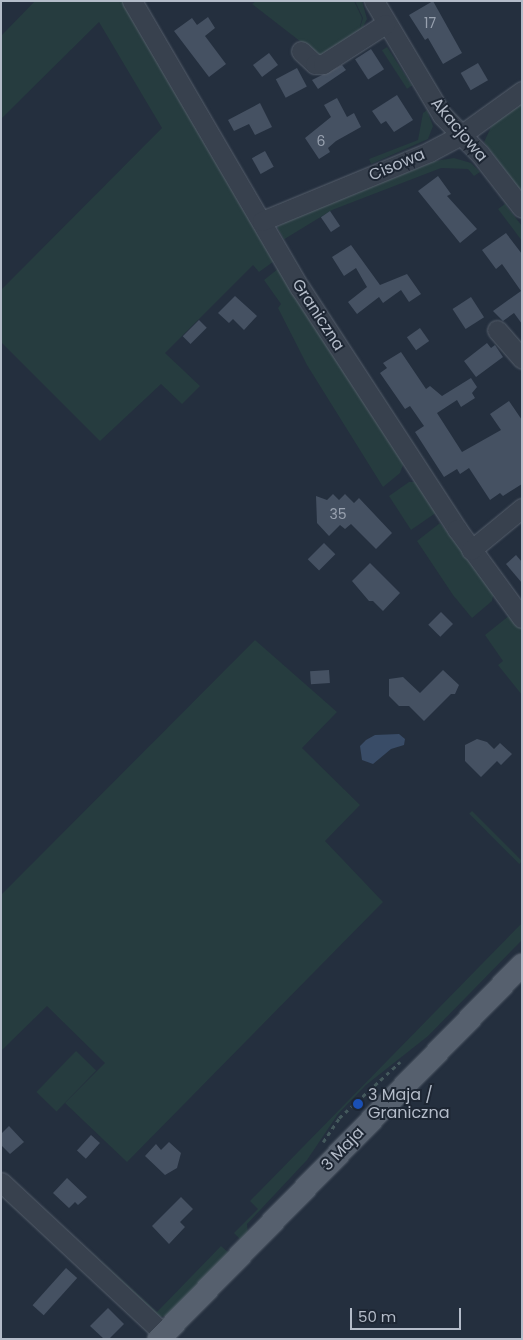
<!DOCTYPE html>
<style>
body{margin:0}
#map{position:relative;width:523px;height:1340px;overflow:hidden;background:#242f3e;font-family:Poppins,sans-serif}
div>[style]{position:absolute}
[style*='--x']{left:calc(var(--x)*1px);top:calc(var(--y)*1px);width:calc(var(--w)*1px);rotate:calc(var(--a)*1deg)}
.green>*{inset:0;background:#263c3f;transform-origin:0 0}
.water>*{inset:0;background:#394c67}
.building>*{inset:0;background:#455162;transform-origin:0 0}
.path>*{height:2.5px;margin-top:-1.25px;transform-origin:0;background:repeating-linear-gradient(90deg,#44595c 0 4px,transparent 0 8px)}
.roads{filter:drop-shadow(0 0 1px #565f6c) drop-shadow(0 0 1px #565f6c)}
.minor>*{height:19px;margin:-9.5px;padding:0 9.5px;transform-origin:9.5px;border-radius:9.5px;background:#38414e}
.major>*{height:22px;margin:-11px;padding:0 11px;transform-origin:11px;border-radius:11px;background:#56606e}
.dots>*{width:14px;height:14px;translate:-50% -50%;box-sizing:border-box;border:2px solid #1d2633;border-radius:50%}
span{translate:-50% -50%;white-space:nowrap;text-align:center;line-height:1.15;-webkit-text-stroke:4px #1d2633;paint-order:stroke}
.number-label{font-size:14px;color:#98a1af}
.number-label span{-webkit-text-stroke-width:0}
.street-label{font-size:16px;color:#b4bcc9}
.poi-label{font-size:16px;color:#b4bcc9}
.left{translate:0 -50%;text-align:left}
.frame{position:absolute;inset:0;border:2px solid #b4bcc9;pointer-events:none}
.scale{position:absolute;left:350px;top:1308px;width:111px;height:22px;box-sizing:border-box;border:2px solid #b4bcc9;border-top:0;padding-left:6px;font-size:15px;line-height:18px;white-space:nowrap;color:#b4bcc9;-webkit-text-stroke:4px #1d2633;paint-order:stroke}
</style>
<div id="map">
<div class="green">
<div style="clip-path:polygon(35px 1px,127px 1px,277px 259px,259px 272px,253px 265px,165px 353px,200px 386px,182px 404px,161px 384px,100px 441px,1px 342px,1px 290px,162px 128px,99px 22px,1px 119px,1px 36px)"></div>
<div style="clip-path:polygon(256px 1px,354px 1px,362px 18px,359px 31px,363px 18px,355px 1px,362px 1px,367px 19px,362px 29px,323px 59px,252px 4px)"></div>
<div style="left:387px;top:47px;width:46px;height:6px;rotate:57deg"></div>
<div style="clip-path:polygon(522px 103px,522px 193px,484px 142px,492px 125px)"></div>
<div style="clip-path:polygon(427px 110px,433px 126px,428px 139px,371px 164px,369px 159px,418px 140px,423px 113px)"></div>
<div style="clip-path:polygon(454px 158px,471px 163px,480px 172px,474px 176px,468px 169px,441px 168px,332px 210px,278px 243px,284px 239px,277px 227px,285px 222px,435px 161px)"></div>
<div style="clip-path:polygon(505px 204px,522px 226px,522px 241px,498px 209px)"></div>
<div style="clip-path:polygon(279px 268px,405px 460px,400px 473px,383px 487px,307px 365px,278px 308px,281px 304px,264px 280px)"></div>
<div style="clip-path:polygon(409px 482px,421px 482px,437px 512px,411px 530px,389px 496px)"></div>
<div style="clip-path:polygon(440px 523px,494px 592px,492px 601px,472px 618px,453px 595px,417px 541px)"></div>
<div style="clip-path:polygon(510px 615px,522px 624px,522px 695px,498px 665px,503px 661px,485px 635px)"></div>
<div style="clip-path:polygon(255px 640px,337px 712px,302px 748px,360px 805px,325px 841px,383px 902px,127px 1162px,65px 1103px,105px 1063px,47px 1006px,1px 1051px,1px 895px)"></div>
<div style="left:472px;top:811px;width:71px;height:4px;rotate:45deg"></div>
<div style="clip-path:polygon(522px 923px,522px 940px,428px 1036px,366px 1085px,338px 1114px,307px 1160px,247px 1224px,248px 1234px,241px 1240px,234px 1233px,258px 1209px,250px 1201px)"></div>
<div style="left:76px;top:1051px;width:28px;height:57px;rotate:44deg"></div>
<div style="clip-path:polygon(82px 1243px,157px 1312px,221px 1246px,229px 1253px,167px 1316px,160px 1317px)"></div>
</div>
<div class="water">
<div style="clip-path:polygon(399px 734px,405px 739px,404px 745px,391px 749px,373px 764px,362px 760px,360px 746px,366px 740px,375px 735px)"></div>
</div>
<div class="building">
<div style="clip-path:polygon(433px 1px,462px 53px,443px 64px,428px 38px,425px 40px,409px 15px)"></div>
<div style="clip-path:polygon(208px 17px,215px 28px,205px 36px,226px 64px,209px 77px,174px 31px,192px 18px,197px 25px)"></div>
<div style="left:371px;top:49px;width:24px;height:19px;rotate:57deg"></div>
<div style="left:269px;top:53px;width:15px;height:20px;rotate:53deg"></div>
<div style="left:478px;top:63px;width:20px;height:20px;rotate:60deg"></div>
<div style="clip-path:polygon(342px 65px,346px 70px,318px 89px,312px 80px)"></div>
<div style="left:297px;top:68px;width:21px;height:24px;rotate:62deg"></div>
<div style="clip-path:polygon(397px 95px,413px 120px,394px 132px,386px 121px,381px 124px,372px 111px)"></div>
<div style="clip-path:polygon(337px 98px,347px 117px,354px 113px,361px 127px,336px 141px,328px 148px,330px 152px,319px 159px,305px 138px,331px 117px,324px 105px)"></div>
<div style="clip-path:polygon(260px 103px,272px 127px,255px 135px,249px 124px,234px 131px,228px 120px)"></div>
<div style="left:265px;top:151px;width:18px;height:15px;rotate:61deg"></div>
<div style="clip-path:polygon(438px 176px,451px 194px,447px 196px,477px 229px,460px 243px,418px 191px)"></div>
<div style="left:330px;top:211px;width:18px;height:11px;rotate:56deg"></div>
<div style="clip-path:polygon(506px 233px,522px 254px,522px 324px,514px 313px,503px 321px,493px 311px,521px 291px,502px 264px,496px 269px,482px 250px)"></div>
<div style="clip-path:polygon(351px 245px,380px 285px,407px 274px,421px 294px,409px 302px,401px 290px,383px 303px,379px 297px,357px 314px,348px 302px,367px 287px,356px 268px,344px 276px,332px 257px)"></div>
<div style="clip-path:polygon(235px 296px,257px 316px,244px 330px,233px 319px,229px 323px,218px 313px)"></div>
<div style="left:471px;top:297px;width:24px;height:22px;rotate:57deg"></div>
<div style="left:199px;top:320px;width:11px;height:23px;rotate:45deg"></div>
<div style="left:420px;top:328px;width:16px;height:16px;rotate:55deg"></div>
<div style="clip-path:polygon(487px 343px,491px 348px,495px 345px,503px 357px,476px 377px,464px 361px)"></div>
<div style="clip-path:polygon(401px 352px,426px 389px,430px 386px,442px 396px,471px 378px,477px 387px,472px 393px,475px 398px,461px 407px,457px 400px,437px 413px,462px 452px,501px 430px,490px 414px,509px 401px,522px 420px,522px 484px,503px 496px,500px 493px,490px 500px,469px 468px,460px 474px,457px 469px,444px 477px,415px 432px,424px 426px,410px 406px,405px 409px,380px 373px,387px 368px,383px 363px)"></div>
<div style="clip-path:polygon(333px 494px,339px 500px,345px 494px,354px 503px,359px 498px,392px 533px,376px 549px,351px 524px,345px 529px,340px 525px,329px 536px,317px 523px,316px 496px,327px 500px)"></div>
<div style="left:324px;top:543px;width:16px;height:23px;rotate:45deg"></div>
<div style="clip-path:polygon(516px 555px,522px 562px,522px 583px,506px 564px)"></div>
<div style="clip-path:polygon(370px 563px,400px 593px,383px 611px,373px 601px,369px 601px,352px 581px)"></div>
<div style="left:441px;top:612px;width:17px;height:18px;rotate:45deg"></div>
<div style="left:329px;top:670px;width:13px;height:19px;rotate:86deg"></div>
<div style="clip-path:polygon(443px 670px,459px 685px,455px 694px,451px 694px,424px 721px,409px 706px,399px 706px,389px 696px,389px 679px,403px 677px,420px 693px)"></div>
<div style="clip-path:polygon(477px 739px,487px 742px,494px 749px,500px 743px,512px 754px,501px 765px,497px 761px,481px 777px,465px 761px,465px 745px)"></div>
<div style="clip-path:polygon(9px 1126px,24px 1142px,10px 1154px,1px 1145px,1px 1134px)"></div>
<div style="left:91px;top:1135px;width:12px;height:21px;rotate:42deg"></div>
<div style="clip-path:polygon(169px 1142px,181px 1153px,177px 1168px,165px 1175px,145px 1156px,156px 1144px,161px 1150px)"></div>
<div style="clip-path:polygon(67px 1178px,87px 1197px,78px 1205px,75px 1202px,69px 1208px,53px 1193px)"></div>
<div style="clip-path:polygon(181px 1197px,193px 1209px,180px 1222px,185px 1227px,169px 1244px,152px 1226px)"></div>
<div style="left:66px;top:1268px;width:15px;height:50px;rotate:42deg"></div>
<div style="clip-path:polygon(108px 1308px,124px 1324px,109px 1339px,104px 1339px,90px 1326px)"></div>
</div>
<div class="path">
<div style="--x:323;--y:1142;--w:29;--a:-56"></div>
<div style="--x:339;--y:1118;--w:83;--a:-42.6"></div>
</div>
<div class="roads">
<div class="minor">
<div style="--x:132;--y:1;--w:333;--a:59.7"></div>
<div style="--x:300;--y:288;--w:288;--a:56.9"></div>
<div style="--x:457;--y:529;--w:110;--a:53.9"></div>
<div style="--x:374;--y:1;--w:133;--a:59.2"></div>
<div style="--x:442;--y:115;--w:54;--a:45.7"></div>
<div style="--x:480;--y:154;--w:68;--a:52.1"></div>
<div style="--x:301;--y:51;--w:19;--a:43"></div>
<div style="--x:315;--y:64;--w:8;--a:0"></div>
<div style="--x:323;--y:64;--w:74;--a:-32.8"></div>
<div style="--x:262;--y:221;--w:181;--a:-22.4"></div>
<div style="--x:429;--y:152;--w:36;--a:-28"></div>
<div style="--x:461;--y:135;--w:75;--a:-35.8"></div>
<div style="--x:497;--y:330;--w:38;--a:49"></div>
<div style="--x:471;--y:550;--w:66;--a:-39.5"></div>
<div style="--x:1;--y:1182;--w:223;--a:43"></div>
</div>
<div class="major">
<div style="--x:159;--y:1339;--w:521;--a:-45.86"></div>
</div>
</div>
<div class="dots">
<div style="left:358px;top:1104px;background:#1a4fb4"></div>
</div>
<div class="number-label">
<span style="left:430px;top:23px">17</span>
<span style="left:321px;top:141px">6</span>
<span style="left:338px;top:514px">35</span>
</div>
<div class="street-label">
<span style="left:459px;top:130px;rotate:50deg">Akacjowa</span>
<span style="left:397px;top:165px;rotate:-23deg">Cisowa</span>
<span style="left:318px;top:315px;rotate:57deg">Graniczna</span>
<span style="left:343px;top:1149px;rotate:-46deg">3 Maja</span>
</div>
<div class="poi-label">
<span class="left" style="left:368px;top:1104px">3 Maja /<br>Graniczna</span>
</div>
<div class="frame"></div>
<div class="scale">50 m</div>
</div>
